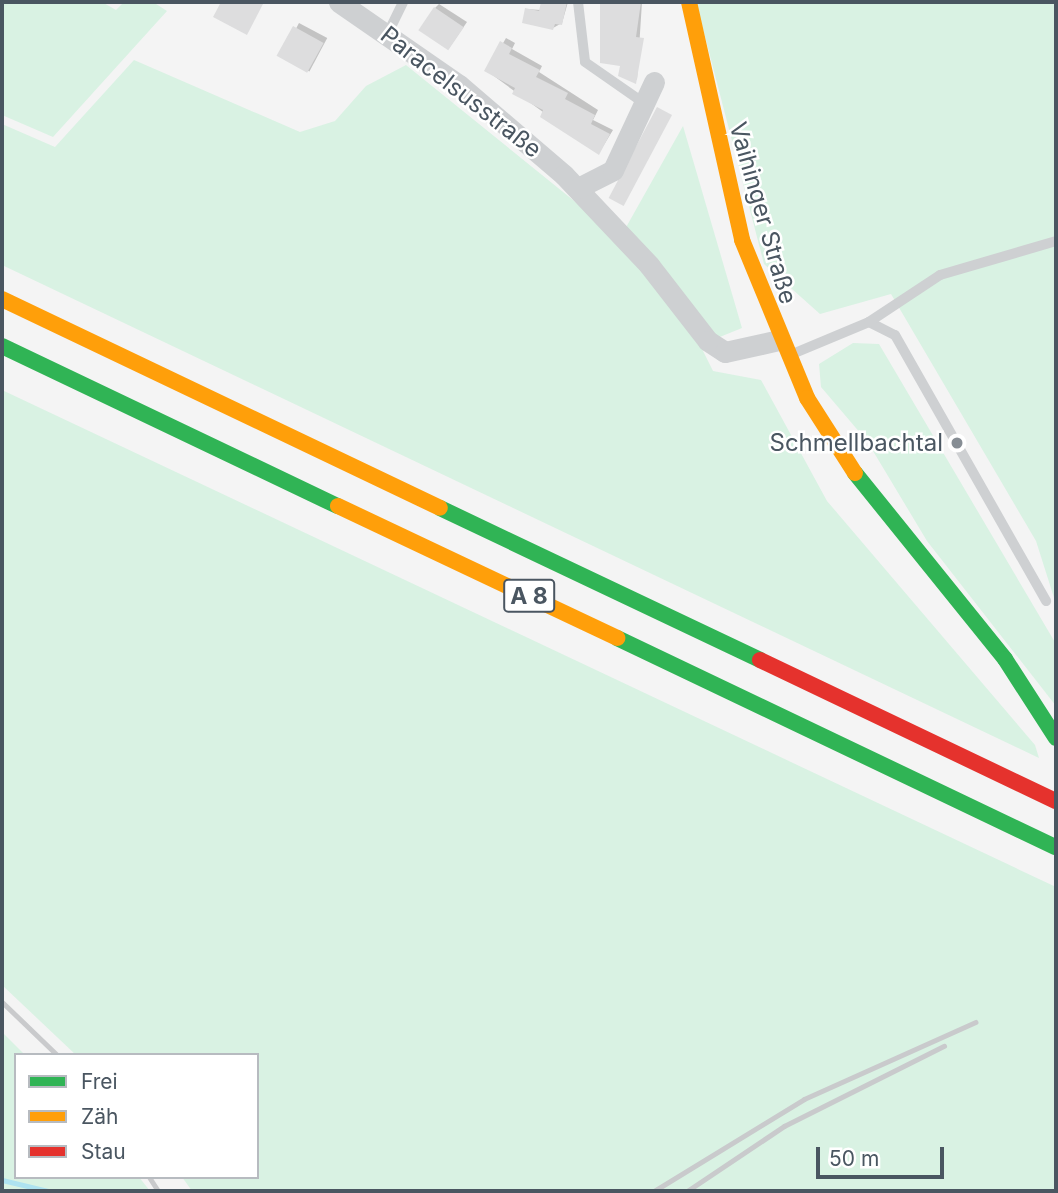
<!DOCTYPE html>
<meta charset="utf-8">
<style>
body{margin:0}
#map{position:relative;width:1058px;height:1193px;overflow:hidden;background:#f4f4f4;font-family:Inter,sans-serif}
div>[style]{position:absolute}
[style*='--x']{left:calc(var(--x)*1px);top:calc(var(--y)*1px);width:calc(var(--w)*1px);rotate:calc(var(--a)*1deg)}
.green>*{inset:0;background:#d9f2e3}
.shadow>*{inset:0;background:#0003;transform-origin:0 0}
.stream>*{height:5px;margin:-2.5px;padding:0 2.5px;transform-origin:2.5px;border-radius:2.5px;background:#aee2f0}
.building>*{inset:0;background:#ddddde;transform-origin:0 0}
.lane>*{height:10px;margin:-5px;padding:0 5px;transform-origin:5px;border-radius:5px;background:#ced0d2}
.street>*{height:21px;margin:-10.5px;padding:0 10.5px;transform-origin:10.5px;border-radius:10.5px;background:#ced0d2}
.fast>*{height:16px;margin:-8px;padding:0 8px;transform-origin:8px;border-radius:8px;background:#30b455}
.slow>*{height:16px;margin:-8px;padding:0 8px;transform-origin:8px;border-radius:8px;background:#ff9f0a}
.jam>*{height:16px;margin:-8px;padding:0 8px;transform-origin:8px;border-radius:8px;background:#e5322d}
.rail>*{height:5px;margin:-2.5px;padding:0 2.5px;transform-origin:2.5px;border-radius:2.5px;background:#c9cacc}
.dots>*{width:19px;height:19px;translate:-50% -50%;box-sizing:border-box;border:4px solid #fff;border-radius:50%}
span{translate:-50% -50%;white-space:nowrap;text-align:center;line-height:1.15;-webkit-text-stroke:5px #fff;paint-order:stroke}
.shield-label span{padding:2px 5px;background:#fff;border:2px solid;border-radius:5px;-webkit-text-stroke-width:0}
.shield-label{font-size:23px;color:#4a5661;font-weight:700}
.street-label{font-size:24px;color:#4a5661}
.poi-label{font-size:24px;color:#4a5661}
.right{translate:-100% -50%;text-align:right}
.frame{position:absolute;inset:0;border:4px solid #4a5661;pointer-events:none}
.legend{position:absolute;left:14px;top:1053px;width:245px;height:126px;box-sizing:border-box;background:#fff;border:2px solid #b7bbc0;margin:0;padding:9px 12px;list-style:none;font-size:21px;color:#4a5661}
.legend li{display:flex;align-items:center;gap:14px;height:35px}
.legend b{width:35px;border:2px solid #b7bbc0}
.scale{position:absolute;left:816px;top:1147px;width:128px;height:32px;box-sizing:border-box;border:4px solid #4a5661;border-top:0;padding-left:9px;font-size:21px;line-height:24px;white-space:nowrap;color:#4a5661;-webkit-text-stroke:5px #fff;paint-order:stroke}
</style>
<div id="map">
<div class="green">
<div style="clip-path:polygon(2px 2px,102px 2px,116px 10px,124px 2px,153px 2px,167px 11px,53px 137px,2px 115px)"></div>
<div style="clip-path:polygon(696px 2px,1056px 2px,1056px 604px,1036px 541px,891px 294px,820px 314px,764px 264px)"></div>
<div style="clip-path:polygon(134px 60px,300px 132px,335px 121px,366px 86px,406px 65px,620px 238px,683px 126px,742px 328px,700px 345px,713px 371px,761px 380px,827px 501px,1035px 745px,1039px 758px,2px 265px,2px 124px,55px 147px)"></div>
<div style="clip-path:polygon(853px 343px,879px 344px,1056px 644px,1056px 706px,927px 541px,867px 441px,821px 387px,819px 364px)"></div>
<div style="clip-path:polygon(2px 390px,1056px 887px,1056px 1191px,192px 1191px,182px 1177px,257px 1177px,257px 1055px,76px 1055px,2px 985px)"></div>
<div style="clip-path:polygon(2px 1032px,25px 1055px,16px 1055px,16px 1177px,139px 1177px,150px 1191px,2px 1191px)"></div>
</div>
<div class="shadow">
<div style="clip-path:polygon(543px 2px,568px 2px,562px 23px,553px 28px,526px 9px,541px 10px)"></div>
<div style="clip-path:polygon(601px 2px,642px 2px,637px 80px,622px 64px,602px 61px)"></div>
<div style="clip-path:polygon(439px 4px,467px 22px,449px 48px,435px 8px)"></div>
<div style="left:299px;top:23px;width:32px;height:38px;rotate:28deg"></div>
<div style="clip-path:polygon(506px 38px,515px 43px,512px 49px,542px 66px,539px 72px,598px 110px,593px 120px,613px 130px,599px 153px,487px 71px)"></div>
</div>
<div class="stream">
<div style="--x:2;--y:1180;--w:47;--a:13.4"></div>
</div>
<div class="building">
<div style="clip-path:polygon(221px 2px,264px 2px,247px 35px,213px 17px)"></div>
<div style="clip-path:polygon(541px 2px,567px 2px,562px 25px,555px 24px,553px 30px,522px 23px,525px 8px,539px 11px)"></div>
<div style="clip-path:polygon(600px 2px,641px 2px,636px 37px,644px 38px,636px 84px,618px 76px,620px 66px,600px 63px)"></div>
<div style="left:434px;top:7px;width:36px;height:28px;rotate:34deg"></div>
<div style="left:293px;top:26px;width:35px;height:34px;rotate:29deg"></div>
<div style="clip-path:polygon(500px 41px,512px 48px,509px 54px,540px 70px,536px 77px,568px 93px,565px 99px,595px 115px,591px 124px,610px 134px,599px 155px,540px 117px,543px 110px,512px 94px,515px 88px,484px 71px)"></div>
<div style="left:657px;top:107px;width:17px;height:103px;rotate:28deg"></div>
</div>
<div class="lane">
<div style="--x:578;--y:2;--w:60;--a:83.3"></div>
<div style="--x:585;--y:62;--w:72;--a:34.8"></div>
<div style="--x:388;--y:33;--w:34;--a:-64"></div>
<div style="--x:869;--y:322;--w:29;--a:27"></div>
<div style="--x:895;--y:335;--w:306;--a:60.4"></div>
<div style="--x:790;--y:355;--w:86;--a:-22.7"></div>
<div style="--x:869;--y:322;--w:85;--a:-33.5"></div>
<div style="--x:940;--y:275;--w:121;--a:-16.3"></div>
</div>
<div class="street">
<div style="--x:339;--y:2;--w:146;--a:34.7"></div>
<div style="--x:459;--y:85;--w:138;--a:40.6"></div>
<div style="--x:564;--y:175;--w:124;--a:46.6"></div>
<div style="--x:649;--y:265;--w:96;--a:52.2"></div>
<div style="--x:708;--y:341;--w:20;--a:33"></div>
<div style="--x:725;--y:352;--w:55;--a:-12.5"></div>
<div style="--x:578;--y:188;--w:39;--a:-27"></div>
<div style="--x:613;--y:170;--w:97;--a:-65"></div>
</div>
<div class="fast">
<div style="--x:2;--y:346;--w:372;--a:25.5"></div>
<div style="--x:855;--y:473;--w:239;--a:51.1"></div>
<div style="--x:1005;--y:659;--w:94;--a:57.2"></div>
<div style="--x:440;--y:508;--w:354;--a:25.4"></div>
<div style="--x:617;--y:638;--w:486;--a:25.5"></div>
</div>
<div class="slow">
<div style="--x:689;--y:2;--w:244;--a:77.4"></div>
<div style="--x:742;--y:240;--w:171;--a:67.6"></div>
<div style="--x:807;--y:398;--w:89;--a:57.4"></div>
<div style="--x:2;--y:299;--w:485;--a:25.5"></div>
<div style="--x:338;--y:506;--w:309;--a:25.3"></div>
</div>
<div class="jam">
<div style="--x:760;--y:660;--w:328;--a:25.5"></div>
</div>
<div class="rail">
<div style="--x:2;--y:1002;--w:76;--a:43.9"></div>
<div style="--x:149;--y:1177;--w:17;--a:57"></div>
<div style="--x:654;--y:1191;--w:176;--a:-31.5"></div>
<div style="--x:804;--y:1099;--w:188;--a:-24.2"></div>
<div style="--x:687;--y:1191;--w:117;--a:-33.8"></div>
<div style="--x:784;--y:1126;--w:179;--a:-26.6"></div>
</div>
<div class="dots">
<div style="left:957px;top:443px;background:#868d94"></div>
</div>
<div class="shield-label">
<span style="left:529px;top:596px">A 8</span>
</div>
<div class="street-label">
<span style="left:461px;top:92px;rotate:38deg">Paracelsusstraße</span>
<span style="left:763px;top:213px;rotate:74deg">Vaihinger Straße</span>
</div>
<div class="poi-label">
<span class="right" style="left:943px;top:443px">Schmellbachtal</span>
</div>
<div class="frame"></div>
<ul class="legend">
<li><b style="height:9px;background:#30b455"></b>Frei</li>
<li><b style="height:9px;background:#ff9f0a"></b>Zäh</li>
<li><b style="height:9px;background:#e5322d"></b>Stau</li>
</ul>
<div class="scale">50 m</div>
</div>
